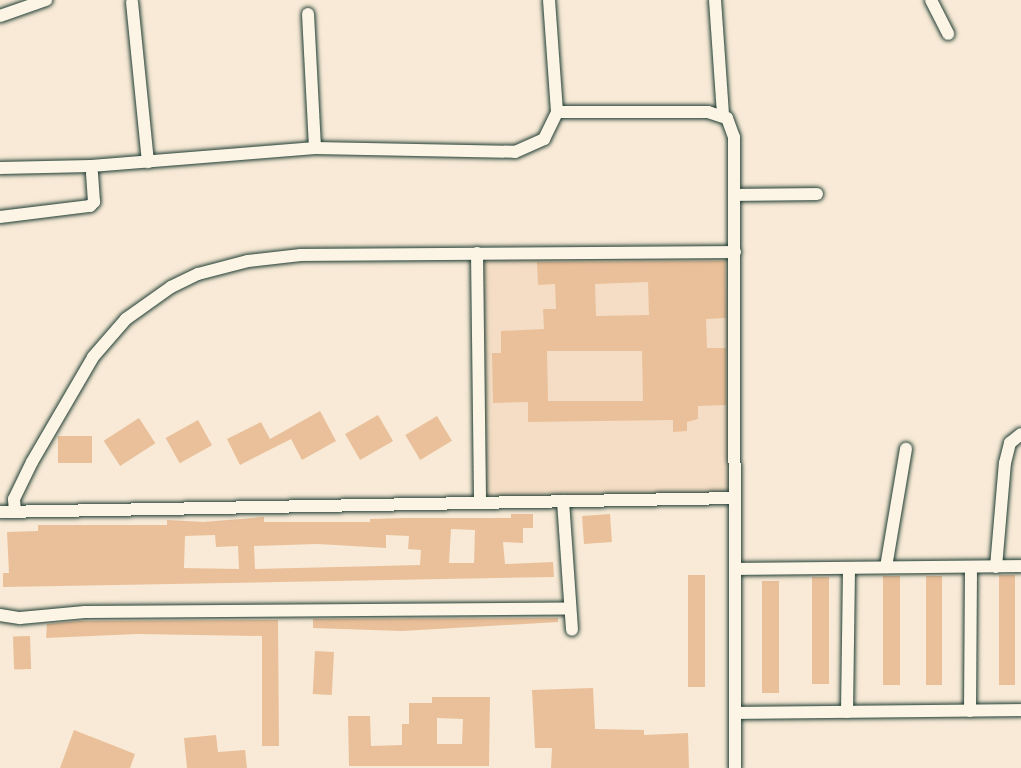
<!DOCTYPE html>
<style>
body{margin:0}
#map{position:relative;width:1021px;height:768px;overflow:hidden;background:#f8ead6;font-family:"Gochi Hand",sans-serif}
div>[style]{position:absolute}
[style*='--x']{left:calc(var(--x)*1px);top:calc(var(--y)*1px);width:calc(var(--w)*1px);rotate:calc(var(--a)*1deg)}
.built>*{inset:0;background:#f4ddc4;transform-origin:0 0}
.building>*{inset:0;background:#eac09a;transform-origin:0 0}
.roads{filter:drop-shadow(0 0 2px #1f3d34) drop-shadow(0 0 2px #1f3d34)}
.street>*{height:12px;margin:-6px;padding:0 6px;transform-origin:6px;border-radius:6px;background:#fcf5e5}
span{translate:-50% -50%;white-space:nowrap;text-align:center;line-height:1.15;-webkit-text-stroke:6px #fcf5e5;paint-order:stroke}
</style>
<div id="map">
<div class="built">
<div style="left:733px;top:253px;width:243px;height:251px;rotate:90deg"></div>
</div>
<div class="building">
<div style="clip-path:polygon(evenodd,725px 261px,726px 318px,706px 319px,707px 348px,726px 348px,726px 405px,698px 406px,698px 419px,687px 422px,687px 431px,673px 432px,673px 420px,528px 422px,528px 402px,493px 403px,492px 353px,501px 353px,501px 331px,544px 329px,543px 309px,556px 309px,555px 284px,538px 285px,537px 262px,725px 261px,648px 282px,649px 315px,596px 316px,595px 284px,648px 282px,725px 261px,547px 351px,642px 351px,643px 401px,548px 401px,547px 351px)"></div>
<div style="clip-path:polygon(320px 411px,336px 441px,302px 460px,291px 439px,240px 465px,227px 439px,261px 422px,270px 439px)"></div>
<div style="left:378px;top:415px;width:30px;height:38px;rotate:60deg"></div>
<div style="left:437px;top:416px;width:29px;height:37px;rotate:59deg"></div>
<div style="left:139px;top:418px;width:30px;height:42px;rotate:57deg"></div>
<div style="left:198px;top:420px;width:29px;height:37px;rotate:61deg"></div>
<div style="left:58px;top:436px;width:34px;height:27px"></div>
<div style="clip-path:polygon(evenodd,511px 514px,533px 514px,533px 528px,523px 528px,523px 543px,503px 542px,505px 564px,553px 562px,554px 577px,3px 587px,3px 573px,9px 573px,7px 532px,38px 531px,38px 525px,167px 525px,167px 520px,203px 522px,264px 517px,264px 522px,370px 522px,370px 519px,405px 518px,511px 518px,511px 514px,451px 529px,475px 530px,474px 563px,449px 563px,451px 529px,511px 514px,215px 535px,216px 547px,238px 546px,239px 569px,184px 568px,185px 536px,215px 535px,511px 514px,386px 535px,409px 536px,408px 549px,421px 550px,420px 565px,255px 569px,254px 546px,318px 544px,386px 548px,386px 535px)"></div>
<div style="left:610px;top:514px;width:28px;height:28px;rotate:86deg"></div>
<div style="left:688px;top:575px;width:17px;height:112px"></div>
<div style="left:999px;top:575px;width:16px;height:110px"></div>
<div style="left:883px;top:576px;width:17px;height:109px"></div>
<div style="left:926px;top:576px;width:16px;height:109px"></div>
<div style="left:812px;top:577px;width:17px;height:107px"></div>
<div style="left:762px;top:581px;width:17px;height:112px"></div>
<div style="clip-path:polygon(558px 618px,558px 622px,402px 631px,313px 628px,313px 619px)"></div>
<div style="clip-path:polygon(278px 620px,279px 746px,262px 746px,262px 636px,137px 634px,46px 638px,47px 624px,79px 621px)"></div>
<div style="left:30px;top:636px;width:33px;height:17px;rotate:88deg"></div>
<div style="left:315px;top:651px;width:19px;height:43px;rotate:3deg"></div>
<div style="clip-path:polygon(593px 688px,595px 729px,644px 730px,644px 735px,688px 733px,689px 768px,551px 768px,552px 748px,535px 748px,532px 690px)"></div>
<div style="clip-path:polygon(evenodd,432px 697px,490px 697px,489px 766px,349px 766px,348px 716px,370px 716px,371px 746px,402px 745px,402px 724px,409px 724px,409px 703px,432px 703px,432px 697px,437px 718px,463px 719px,462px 744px,437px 744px,437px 718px)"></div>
<div style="clip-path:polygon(74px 730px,135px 754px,130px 768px,60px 768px)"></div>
<div style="clip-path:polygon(216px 735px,218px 752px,245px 750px,247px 768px,187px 768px,184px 738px)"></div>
</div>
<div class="roads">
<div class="street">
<div style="--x:549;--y:0;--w:112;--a:85.9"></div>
<div style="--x:715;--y:0;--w:115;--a:86"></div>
<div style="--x:931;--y:0;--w:38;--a:63"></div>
<div style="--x:132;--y:2;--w:161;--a:84.3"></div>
<div style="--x:308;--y:14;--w:134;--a:87"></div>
<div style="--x:0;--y:16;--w:49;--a:-19.2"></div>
<div style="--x:0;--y:168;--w:91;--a:-1.3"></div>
<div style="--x:91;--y:166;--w:225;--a:-4.6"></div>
<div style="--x:315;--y:148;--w:200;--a:1.1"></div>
<div style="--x:515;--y:152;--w:32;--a:-24"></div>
<div style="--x:544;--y:139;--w:30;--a:-64"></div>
<div style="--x:557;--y:112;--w:151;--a:0"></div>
<div style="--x:708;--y:112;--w:20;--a:18"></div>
<div style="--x:727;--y:118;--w:20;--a:70"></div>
<div style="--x:734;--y:137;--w:631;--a:89.91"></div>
<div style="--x:734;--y:195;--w:83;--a:-0.7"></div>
<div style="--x:0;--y:217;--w:91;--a:-7"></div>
<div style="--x:90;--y:206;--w:6;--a:-45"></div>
<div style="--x:94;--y:202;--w:29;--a:-94"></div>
<div style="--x:477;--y:253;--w:249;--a:89.3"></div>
<div style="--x:563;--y:501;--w:129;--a:86"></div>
<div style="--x:15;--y:511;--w:12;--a:-95"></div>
<div style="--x:14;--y:499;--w:41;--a:-64.1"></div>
<div style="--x:32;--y:462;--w:121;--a:-59.8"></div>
<div style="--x:93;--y:357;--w:50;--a:-49"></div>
<div style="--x:126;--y:319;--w:55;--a:-35.4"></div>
<div style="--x:171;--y:287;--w:30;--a:-26"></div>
<div style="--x:198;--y:274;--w:52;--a:-14.6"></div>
<div style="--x:248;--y:261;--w:53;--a:-6.5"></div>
<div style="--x:301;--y:255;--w:434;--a:-0.4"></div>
<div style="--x:0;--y:512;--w:735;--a:-1.09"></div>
<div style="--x:886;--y:567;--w:120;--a:-80.4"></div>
<div style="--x:996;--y:567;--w:104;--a:-85.1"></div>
<div style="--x:1005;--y:463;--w:21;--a:-76"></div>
<div style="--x:1010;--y:443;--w:14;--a:-39"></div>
<div style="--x:736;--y:569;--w:285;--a:-0.6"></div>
<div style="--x:0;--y:615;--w:20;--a:9"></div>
<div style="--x:20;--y:618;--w:65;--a:-5.3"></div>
<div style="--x:85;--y:612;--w:484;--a:-0.4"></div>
<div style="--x:970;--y:711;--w:144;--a:-89.6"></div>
<div style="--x:847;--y:712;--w:144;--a:-89.2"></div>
<div style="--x:736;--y:713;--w:285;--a:-0.6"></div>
</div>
</div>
</div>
